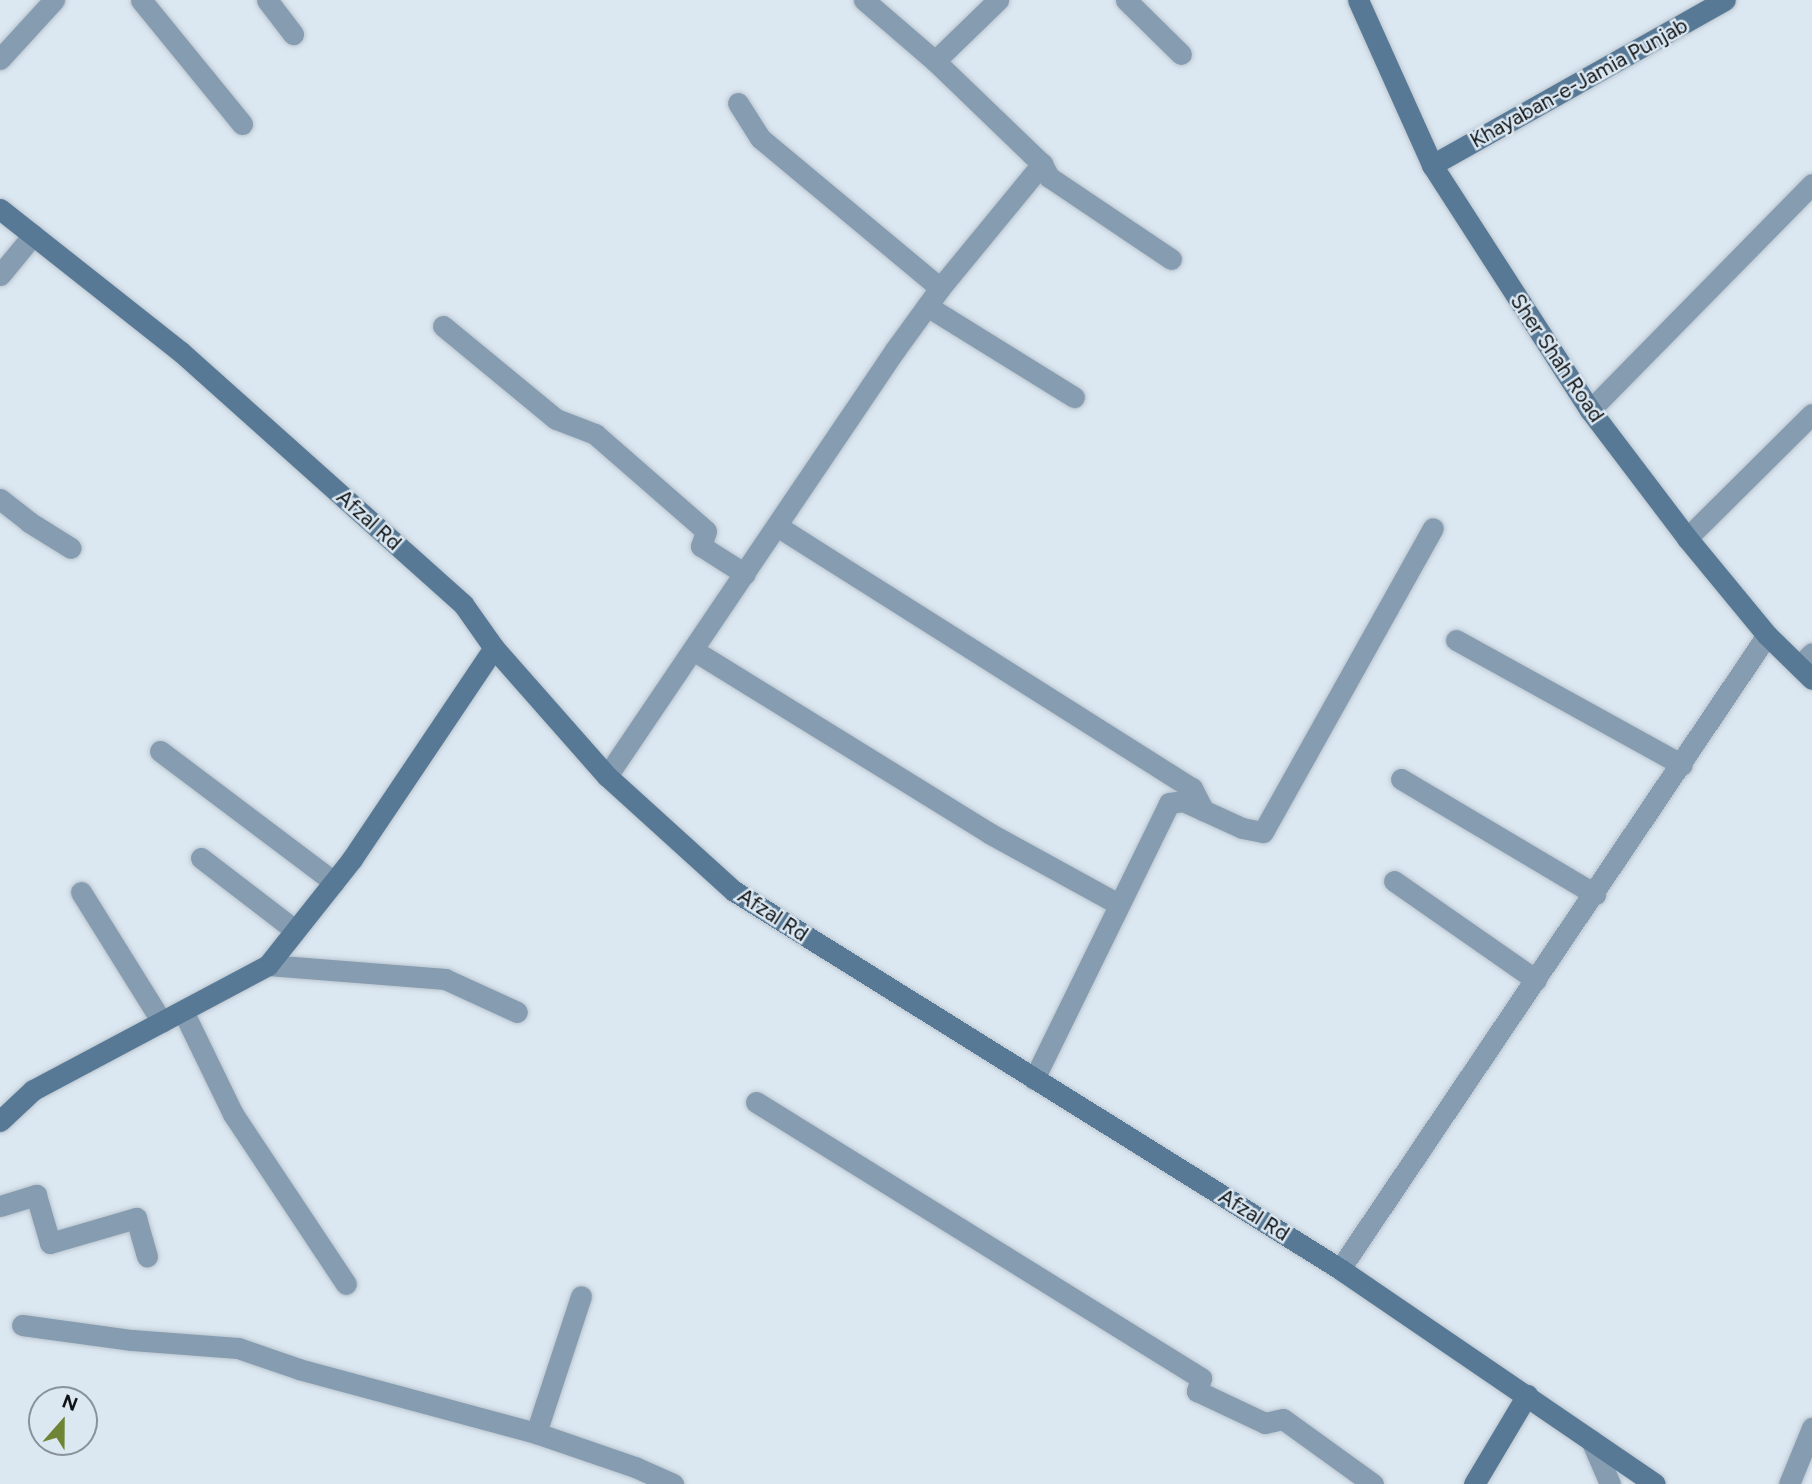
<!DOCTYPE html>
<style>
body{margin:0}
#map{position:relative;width:1812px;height:1484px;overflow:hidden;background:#dbe7f1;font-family:Figtree,sans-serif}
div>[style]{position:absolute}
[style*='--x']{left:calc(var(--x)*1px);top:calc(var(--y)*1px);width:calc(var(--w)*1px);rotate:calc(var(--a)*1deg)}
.roads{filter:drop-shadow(0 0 2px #bac5ce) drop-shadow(0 0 2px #bac5ce)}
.street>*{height:21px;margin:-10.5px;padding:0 10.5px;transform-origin:10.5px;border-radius:10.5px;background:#869cb1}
.secondary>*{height:21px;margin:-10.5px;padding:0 10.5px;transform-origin:10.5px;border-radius:10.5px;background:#577996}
span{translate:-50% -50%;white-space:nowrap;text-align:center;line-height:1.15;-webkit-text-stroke:5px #dbe7f1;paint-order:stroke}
.street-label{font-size:21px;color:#0f1316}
.north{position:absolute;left:28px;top:1386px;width:70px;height:70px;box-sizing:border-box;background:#dbe7f1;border:2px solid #899299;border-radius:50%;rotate:21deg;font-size:19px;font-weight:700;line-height:28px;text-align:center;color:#0f1316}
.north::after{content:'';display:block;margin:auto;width:24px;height:32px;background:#708435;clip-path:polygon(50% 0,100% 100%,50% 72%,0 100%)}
</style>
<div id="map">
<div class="roads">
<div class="street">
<i style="--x:141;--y:0;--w:160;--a:50.8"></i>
<i style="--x:267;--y:0;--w:43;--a:52.6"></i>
<i style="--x:864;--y:0;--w:94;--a:40.7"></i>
<i style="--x:935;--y:61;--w:149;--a:43.9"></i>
<i style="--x:1042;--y:164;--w:15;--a:62"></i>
<i style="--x:1049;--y:177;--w:147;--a:33.9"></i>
<i style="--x:1126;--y:0;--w:77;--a:44.5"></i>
<i style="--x:0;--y:59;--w:80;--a:-47.5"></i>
<i style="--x:935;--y:61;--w:88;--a:-44.1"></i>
<i style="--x:738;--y:103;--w:41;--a:57.8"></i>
<i style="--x:760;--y:138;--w:234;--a:39.8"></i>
<i style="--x:0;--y:275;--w:52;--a:-50.5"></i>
<i style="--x:927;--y:306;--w:173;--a:31.8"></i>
<i style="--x:443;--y:326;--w:146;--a:39.5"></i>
<i style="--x:556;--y:419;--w:42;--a:21"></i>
<i style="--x:595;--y:434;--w:147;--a:41.1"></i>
<i style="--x:706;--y:531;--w:16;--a:108"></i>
<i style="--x:701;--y:546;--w:52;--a:32.5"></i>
<i style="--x:1590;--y:410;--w:317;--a:-45.5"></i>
<i style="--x:0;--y:499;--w:37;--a:38"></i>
<i style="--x:29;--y:522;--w:49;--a:31.8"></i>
<i style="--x:777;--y:526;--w:491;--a:32.3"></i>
<i style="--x:1192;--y:788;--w:25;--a:63"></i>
<i style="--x:1687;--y:538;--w:176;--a:-44.8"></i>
<i style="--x:1456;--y:640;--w:258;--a:28.9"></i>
<i style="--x:693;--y:650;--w:348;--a:31.7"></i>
<i style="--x:989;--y:833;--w:147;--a:28.8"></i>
<i style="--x:1799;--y:666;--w:18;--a:-45"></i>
<i style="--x:160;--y:751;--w:218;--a:37"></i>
<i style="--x:607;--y:776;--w:514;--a:-55.94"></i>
<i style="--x:895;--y:350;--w:77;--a:-54"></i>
<i style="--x:940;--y:288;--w:161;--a:-50.6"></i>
<i style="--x:1401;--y:779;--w:226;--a:30.7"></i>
<i style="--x:201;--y:858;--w:118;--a:37.5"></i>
<i style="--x:1394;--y:881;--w:173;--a:34.9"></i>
<i style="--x:81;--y:892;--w:153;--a:58.1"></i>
<i style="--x:268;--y:965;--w:178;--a:4.5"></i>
<i style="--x:445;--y:979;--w:79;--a:24.6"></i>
<i style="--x:183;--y:1011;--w:114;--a:64.1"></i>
<i style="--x:233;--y:1114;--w:204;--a:56.4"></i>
<i style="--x:1034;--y:1079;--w:307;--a:-63.9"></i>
<i style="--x:1169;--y:803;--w:14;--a:-8"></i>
<i style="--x:1183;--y:801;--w:65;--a:24.6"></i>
<i style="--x:1242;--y:828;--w:21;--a:11"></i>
<i style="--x:1263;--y:832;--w:348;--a:-60.8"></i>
<i style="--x:756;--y:1102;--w:524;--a:31.81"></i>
<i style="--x:1201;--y:1378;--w:14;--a:107"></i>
<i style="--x:1197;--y:1391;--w:75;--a:25.2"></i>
<i style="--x:1265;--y:1423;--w:18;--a:-13"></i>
<i style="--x:1283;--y:1419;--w:111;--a:35.8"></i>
<i style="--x:0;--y:1206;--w:38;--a:-17"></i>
<i style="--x:36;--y:1195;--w:50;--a:73.7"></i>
<i style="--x:50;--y:1243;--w:90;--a:-16.2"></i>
<i style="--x:136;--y:1218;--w:40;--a:74"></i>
<i style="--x:1340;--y:1269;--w:764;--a:-56.04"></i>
<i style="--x:22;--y:1325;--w:111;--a:7.8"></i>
<i style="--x:132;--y:1340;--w:106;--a:4.3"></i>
<i style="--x:238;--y:1348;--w:65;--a:19"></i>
<i style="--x:299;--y:1369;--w:245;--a:15.1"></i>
<i style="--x:536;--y:1433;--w:105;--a:19"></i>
<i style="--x:635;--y:1467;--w:42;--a:24.1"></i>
<i style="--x:536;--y:1433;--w:144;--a:-71.8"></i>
<i style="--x:1591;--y:1440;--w:48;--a:66.6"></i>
<i style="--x:1789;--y:1484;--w:61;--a:-67.7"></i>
</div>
<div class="secondary">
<i style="--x:1358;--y:0;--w:181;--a:65.8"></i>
<i style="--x:1432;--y:165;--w:292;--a:57.2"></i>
<i style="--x:1590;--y:410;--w:161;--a:52.8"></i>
<i style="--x:1687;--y:538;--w:126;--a:50.5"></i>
<i style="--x:1767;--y:635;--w:63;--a:44.4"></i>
<i style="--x:1432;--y:165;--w:336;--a:-29.4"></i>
<i style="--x:0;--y:209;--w:231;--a:38.3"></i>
<i style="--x:181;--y:352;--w:378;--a:41.8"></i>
<i style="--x:463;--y:604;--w:54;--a:54.8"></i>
<i style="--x:494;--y:648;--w:171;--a:48.6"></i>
<i style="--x:607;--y:776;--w:171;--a:42.2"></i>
<i style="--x:734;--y:891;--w:714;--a:31.95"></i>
<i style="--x:1340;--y:1269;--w:381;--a:34.3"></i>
<i style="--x:0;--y:1121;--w:45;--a:-43.2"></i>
<i style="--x:33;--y:1090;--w:266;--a:-28"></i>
<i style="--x:268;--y:965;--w:135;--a:-51.6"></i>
<i style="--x:352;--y:859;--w:254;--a:-56.1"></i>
<i style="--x:1474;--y:1484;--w:104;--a:-59.2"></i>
</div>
</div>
<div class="street-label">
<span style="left:1579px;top:83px;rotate:-29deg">Khayaban-e-Jamia Punjab</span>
<span style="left:1557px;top:358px;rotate:56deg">Sher Shah Road</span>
<span style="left:369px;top:520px;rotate:42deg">Afzal Rd</span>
<span style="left:773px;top:915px;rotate:33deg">Afzal Rd</span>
<span style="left:1254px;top:1215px;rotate:32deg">Afzal Rd</span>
</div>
<div class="north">N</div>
</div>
